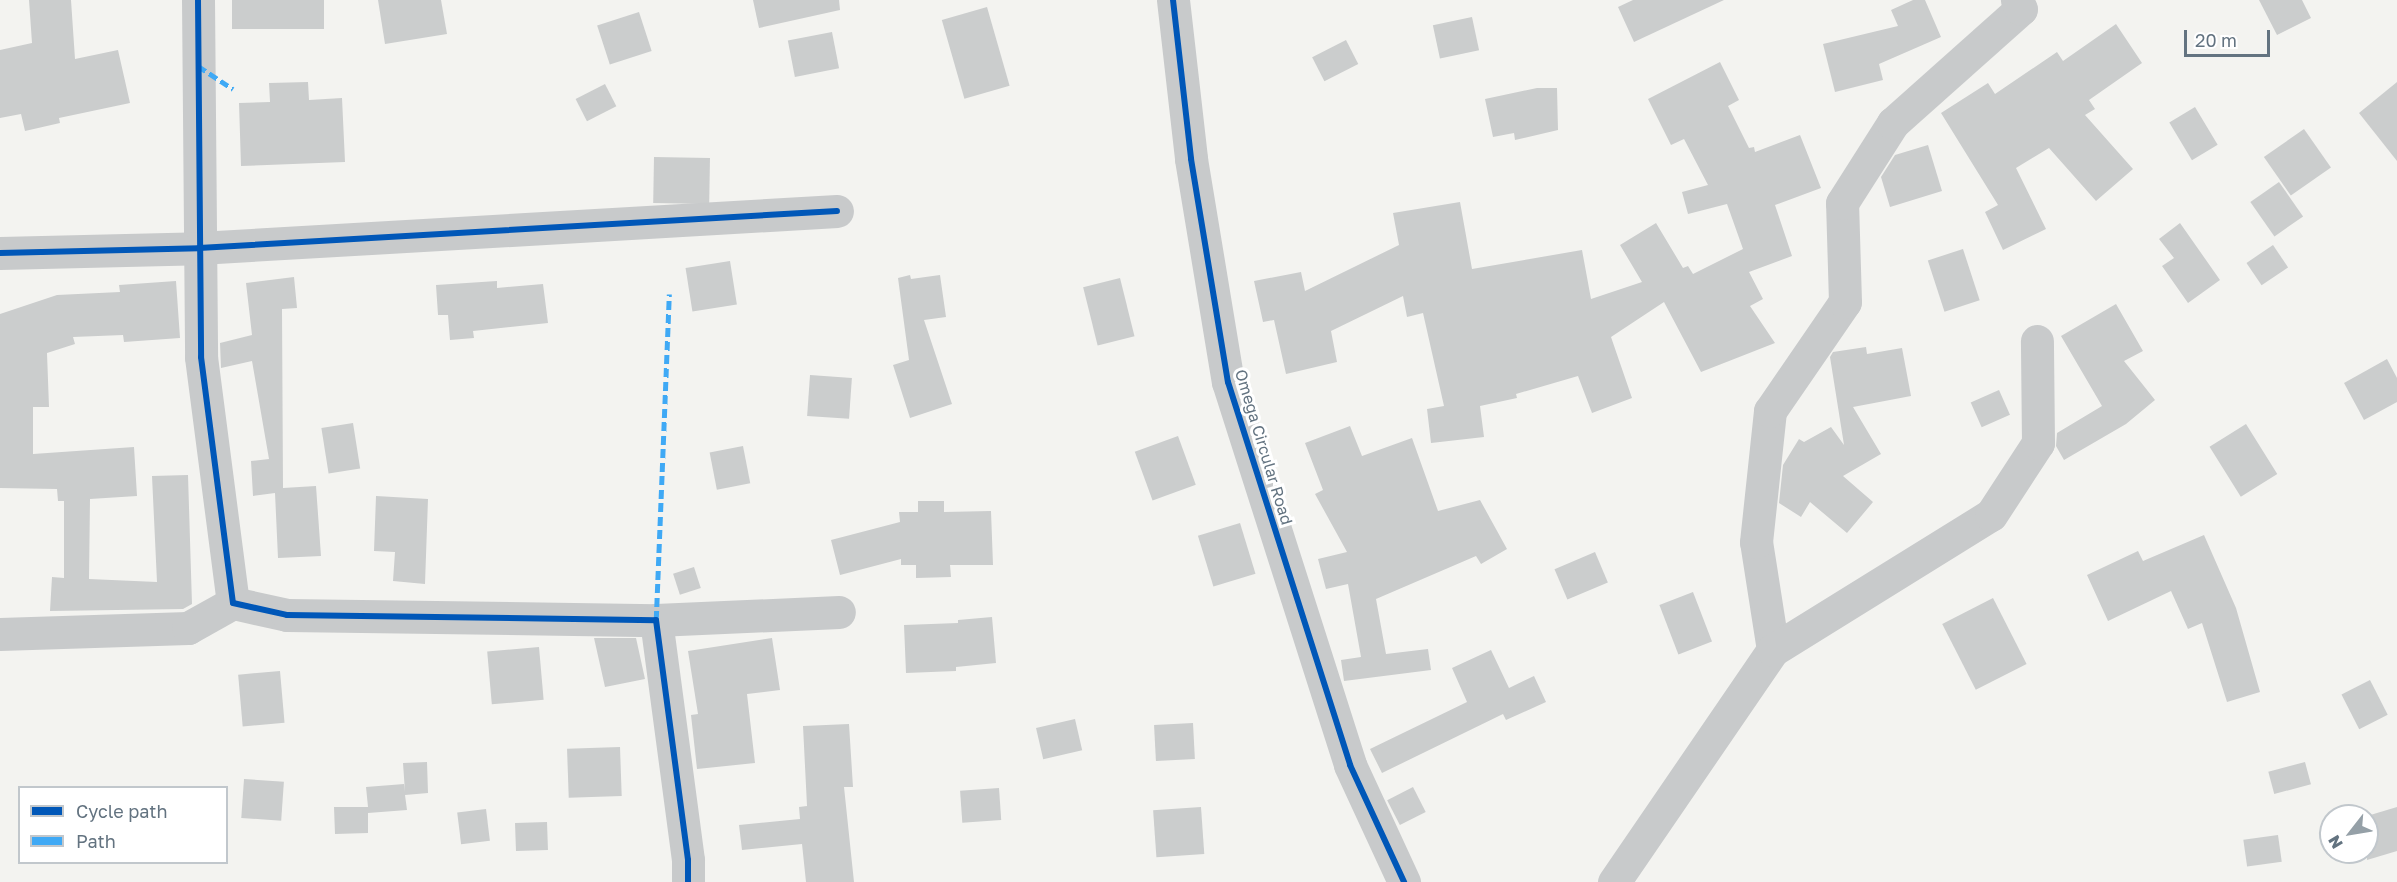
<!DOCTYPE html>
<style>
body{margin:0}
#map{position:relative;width:2397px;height:882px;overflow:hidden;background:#f3f3f0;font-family:"Golos Text",sans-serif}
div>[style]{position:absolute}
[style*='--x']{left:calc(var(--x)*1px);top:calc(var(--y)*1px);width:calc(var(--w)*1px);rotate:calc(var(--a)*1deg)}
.building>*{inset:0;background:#cbcdcd;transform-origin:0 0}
.minor>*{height:33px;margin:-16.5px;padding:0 16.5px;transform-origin:16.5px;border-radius:16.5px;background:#c8cacb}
.quiet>*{height:4.5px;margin-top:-2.25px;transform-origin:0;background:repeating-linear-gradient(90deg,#3fa9f5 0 9px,transparent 0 13.5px)}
.cycleway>*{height:6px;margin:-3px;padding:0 3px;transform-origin:3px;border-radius:3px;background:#0057b8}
span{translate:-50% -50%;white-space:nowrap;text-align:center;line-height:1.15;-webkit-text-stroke:6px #fff;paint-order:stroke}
.street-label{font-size:16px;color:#637380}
.legend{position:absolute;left:18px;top:786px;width:210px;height:78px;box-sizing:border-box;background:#fff;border:2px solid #c1c7cc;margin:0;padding:8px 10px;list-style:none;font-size:18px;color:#637380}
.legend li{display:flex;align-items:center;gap:12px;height:30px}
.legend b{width:30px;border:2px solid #c1c7cc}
.north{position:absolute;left:2319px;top:804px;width:60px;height:60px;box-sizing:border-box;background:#fff;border:2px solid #c1c7cc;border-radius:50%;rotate:239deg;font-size:16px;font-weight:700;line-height:24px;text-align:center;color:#637380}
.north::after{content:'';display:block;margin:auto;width:21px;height:27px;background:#95a0a7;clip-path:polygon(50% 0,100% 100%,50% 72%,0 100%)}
.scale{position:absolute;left:2184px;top:30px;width:86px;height:27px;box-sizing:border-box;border:3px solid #637380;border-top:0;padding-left:8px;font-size:18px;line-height:21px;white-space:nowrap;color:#637380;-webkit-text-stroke:4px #fff;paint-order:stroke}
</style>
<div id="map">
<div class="building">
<i style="clip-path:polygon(29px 0,71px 0,75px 59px,118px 50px,130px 103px,59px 118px,60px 123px,25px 131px,21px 114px,0 118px,0 50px,32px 43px)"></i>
<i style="left:232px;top:0;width:92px;height:29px"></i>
<i style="clip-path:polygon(378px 0,441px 0,447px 34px,385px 44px)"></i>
<i style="clip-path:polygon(753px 0,839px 0,840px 10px,759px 28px)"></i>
<i style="clip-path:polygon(1633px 0,1724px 0,1634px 42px,1618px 7px)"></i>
<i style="clip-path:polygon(1913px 0,1925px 0,1941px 37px,1879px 64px,1883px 80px,1835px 92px,1823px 44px,1898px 26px,1891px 10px)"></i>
<i style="clip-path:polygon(2259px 0,2302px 0,2311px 18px,2277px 35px)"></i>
<i style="left:987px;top:7px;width:82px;height:47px;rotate:74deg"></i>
<i style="left:639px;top:12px;width:41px;height:44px;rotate:72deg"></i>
<i style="left:1472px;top:17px;width:34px;height:40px;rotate:78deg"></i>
<i style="clip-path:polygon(2116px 24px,2142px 63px,2089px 100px,2095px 109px,2085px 115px,2133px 169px,2096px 201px,2049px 148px,2016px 168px,2046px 229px,2003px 250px,1985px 212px,1998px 205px,1941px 113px,1988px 83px,1995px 94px,2057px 52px,2063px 61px)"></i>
<i style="left:832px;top:32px;width:37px;height:45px;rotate:79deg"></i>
<i style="left:1346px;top:40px;width:27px;height:38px;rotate:63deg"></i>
<i style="clip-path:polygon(1720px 62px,1739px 100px,1728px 106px,1749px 148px,1754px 147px,1755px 152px,1800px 135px,1821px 188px,1775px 205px,1792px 256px,1749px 272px,1763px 299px,1750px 306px,1775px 343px,1701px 372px,1664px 302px,1611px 337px,1632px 398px,1592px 413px,1578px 376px,1516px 394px,1517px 398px,1480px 406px,1484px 437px,1431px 443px,1427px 409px,1444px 406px,1423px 313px,1407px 317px,1403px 296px,1331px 331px,1337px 362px,1286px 374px,1274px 320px,1263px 322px,1254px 281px,1301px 272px,1305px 291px,1399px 245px,1393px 213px,1460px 202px,1472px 269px,1582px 250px,1591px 299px,1642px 282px,1620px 245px,1656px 223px,1683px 268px,1688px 266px,1693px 274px,1743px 249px,1727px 204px,1688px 214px,1682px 192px,1708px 185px,1684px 139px,1671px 145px,1648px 99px)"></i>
<i style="clip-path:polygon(308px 82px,309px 100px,342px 98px,345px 162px,241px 166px,239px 103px,270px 102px,269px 83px)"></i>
<i style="clip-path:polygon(2397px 82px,2397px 161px,2359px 113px)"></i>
<i style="left:605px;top:84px;width:25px;height:33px;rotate:63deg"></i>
<i style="clip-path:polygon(1537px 88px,1557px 88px,1558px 130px,1515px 140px,1514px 133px,1493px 137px,1485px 99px)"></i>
<i style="left:2195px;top:107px;width:44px;height:30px;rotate:59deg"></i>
<i style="left:2304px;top:129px;width:47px;height:49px;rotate:55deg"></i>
<i style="clip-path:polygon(1928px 145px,1942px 191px,1890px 207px,1881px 177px,1895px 155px)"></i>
<i style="left:654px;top:157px;width:56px;height:46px;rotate:1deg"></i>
<i style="left:2279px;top:182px;width:42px;height:35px;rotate:55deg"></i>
<i style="clip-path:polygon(2180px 223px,2220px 280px,2188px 303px,2162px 266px,2174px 258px,2159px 239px)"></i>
<i style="left:2273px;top:245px;width:27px;height:32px;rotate:56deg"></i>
<i style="left:1963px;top:249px;width:54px;height:37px;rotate:72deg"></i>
<i style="left:730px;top:261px;width:44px;height:45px;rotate:81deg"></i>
<i style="clip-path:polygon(910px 275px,911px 279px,940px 275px,946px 317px,924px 320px,952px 404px,910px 418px,893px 365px,909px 360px,898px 278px)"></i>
<i style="clip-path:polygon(294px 277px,297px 308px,282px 309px,283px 488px,316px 486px,321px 556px,278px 558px,275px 493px,253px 496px,251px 461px,269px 459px,252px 361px,221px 368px,220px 343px,252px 335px,246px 283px)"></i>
<i style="left:1120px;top:278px;width:60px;height:38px;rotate:76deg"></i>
<i style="clip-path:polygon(176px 281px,180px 338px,124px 342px,123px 335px,73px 337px,75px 344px,47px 353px,49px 407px,33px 407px,33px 454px,134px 447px,137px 496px,90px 499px,89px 579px,157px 582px,152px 476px,188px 475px,192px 604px,183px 609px,50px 611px,52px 577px,64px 578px,64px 501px,58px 501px,57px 489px,0 488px,0 314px,57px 295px,120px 292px,119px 285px)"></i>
<i style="clip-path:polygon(497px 281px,497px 288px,543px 284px,548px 323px,473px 331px,474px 338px,450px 340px,448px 315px,438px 315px,436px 285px)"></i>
<i style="clip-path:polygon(2116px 304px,2143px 351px,2124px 361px,2155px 400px,2126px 424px,2064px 460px,2056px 446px,2057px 433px,2102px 406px,2061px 336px)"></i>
<i style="clip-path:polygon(1866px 347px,1867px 354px,1902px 348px,1911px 396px,1853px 407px,1881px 454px,1843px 476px,1873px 502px,1847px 533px,1810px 502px,1801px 517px,1779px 503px,1783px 465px,1799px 439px,1804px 442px,1831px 427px,1844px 445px,1830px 357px,1833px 352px)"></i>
<i style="clip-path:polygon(2387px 359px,2397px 378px,2397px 402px,2364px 420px,2344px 383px)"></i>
<i style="left:810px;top:375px;width:42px;height:41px;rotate:4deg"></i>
<i style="left:1999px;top:390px;width:27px;height:31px;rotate:66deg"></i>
<i style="left:353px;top:423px;width:46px;height:32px;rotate:81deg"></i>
<i style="left:2246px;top:424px;width:59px;height:43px;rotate:58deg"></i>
<i style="clip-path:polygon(1350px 426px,1362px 456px,1412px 438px,1438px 511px,1480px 500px,1507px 549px,1481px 564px,1476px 556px,1376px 599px,1386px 654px,1428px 649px,1431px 670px,1344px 681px,1341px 660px,1361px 657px,1348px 584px,1326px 589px,1318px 559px,1347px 552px,1315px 494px,1323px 490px,1305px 443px)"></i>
<i style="left:1178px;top:436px;width:52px;height:46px;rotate:70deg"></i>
<i style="left:743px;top:446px;width:38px;height:34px;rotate:79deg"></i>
<i style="clip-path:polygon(376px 496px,428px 499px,425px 584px,393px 581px,395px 552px,374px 551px)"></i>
<i style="clip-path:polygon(918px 501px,944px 501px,944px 512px,991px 511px,993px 565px,950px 565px,951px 577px,916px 578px,916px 565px,901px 565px,901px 559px,840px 575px,831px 540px,900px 522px,899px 512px,918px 512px)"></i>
<i style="left:1240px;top:523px;width:53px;height:44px;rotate:73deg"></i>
<i style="clip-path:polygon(2204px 535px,2236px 608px,2260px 692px,2227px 702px,2202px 623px,2188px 629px,2171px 591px,2108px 621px,2087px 575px,2138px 551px,2143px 561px)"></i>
<i style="left:1595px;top:552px;width:33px;height:44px;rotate:67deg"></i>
<i style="left:694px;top:567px;width:22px;height:22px;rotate:72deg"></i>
<i style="left:1693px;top:592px;width:53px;height:36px;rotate:69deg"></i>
<i style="left:1993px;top:598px;width:74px;height:57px;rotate:63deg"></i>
<i style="clip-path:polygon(992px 617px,996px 663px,956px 667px,956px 671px,906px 673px,904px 625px,958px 623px,958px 620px)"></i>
<i style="clip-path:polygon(594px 638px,636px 638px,645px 679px,605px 687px)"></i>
<i style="clip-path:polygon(772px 638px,780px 690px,747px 694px,755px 763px,697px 769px,691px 715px,698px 714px,688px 651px)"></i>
<i style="left:539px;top:647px;width:53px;height:52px;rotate:85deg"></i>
<i style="clip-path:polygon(1491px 650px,1509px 688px,1534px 676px,1546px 702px,1506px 720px,1503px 714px,1382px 773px,1370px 749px,1467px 702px,1452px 668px)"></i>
<i style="left:280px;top:671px;width:52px;height:42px;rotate:85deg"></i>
<i style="left:2370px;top:680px;width:39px;height:32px;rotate:63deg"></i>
<i style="left:1075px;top:719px;width:32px;height:40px;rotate:77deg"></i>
<i style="left:1193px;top:723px;width:36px;height:39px;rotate:87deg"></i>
<i style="clip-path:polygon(849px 724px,853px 787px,844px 787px,854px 882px,806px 882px,802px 844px,742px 850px,739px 825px,800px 819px,799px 807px,807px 806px,803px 726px)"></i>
<i style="left:620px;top:747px;width:49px;height:53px;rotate:88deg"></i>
<i style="clip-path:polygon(427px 762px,428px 793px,405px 795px,407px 810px,368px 813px,368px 807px,368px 833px,335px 834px,334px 807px,368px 807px,366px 787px,404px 784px,405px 792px,403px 763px)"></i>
<i style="left:2305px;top:762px;width:23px;height:38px;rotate:75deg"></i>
<i style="left:244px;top:779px;width:40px;height:39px;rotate:4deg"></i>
<i style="left:1413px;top:787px;width:28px;height:29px;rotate:63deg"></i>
<i style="left:999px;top:788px;width:32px;height:39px;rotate:86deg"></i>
<i style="left:1201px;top:807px;width:47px;height:48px;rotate:86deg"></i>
<i style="clip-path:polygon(2397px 807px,2397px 851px,2367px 860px,2367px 816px)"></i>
<i style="left:486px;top:809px;width:32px;height:29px;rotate:83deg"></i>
<i style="left:547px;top:822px;width:28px;height:32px;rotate:88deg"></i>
<i style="left:2278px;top:835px;width:27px;height:35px;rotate:82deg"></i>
</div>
<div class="minor">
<i style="--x:198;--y:0;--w:357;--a:89.5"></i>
<i style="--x:201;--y:357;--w:248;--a:82.6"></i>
<i style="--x:233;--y:603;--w:55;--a:12.5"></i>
<i style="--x:287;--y:615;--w:369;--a:0.8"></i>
<i style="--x:656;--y:620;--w:242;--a:82.4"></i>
<i style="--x:688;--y:860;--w:22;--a:90"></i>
<i style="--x:1173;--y:0;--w:160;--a:83.5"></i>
<i style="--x:1191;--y:159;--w:226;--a:80.6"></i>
<i style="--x:1228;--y:382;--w:402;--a:72.3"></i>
<i style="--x:1350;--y:765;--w:129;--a:65.2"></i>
<i style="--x:0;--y:253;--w:199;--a:-1.4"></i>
<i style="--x:199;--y:248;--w:639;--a:-3.32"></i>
<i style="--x:656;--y:620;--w:183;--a:-2.5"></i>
<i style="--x:0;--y:634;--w:188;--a:-1.8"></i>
<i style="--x:188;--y:628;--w:51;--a:-29.1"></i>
<i style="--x:1773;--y:650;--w:109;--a:-98.9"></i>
<i style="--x:1756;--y:542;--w:132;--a:-83.9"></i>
<i style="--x:1770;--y:411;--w:132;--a:-55.5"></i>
<i style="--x:1845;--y:302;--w:99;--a:-91.7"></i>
<i style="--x:1842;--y:203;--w:95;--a:-57.5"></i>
<i style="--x:1893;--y:123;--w:171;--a:-41.7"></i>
<i style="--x:2021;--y:9;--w:10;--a:-114"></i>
<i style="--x:1614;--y:882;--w:281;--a:-55.6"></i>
<i style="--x:1773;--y:650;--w:256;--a:-31.8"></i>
<i style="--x:1991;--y:515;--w:86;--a:-56.9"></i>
<i style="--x:2038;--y:443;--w:102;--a:-90.6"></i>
</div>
<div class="quiet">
<i style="--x:198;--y:66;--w:42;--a:33.3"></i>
<i style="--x:656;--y:620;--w:326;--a:-87.7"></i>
</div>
<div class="cycleway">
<i style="--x:198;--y:0;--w:357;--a:89.5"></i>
<i style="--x:201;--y:357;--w:248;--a:82.6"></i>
<i style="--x:233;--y:603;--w:55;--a:12.5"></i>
<i style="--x:287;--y:615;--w:369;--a:0.8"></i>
<i style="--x:656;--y:620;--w:242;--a:82.4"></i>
<i style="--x:688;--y:860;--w:22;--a:90"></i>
<i style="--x:1173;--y:0;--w:160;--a:83.5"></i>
<i style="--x:1191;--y:159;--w:226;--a:80.6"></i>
<i style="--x:1228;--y:382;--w:402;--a:72.3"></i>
<i style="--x:1350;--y:765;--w:129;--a:65.2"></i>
<i style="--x:0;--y:253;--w:199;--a:-1.4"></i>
<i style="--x:199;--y:248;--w:639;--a:-3.32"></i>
</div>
<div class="street-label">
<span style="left:1264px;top:447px;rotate:73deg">Omega Circular Road</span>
</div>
<ul class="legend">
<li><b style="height:8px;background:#0057b8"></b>Cycle path</li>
<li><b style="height:8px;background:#3fa9f5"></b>Path</li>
</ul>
<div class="north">N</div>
<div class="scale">20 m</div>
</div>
